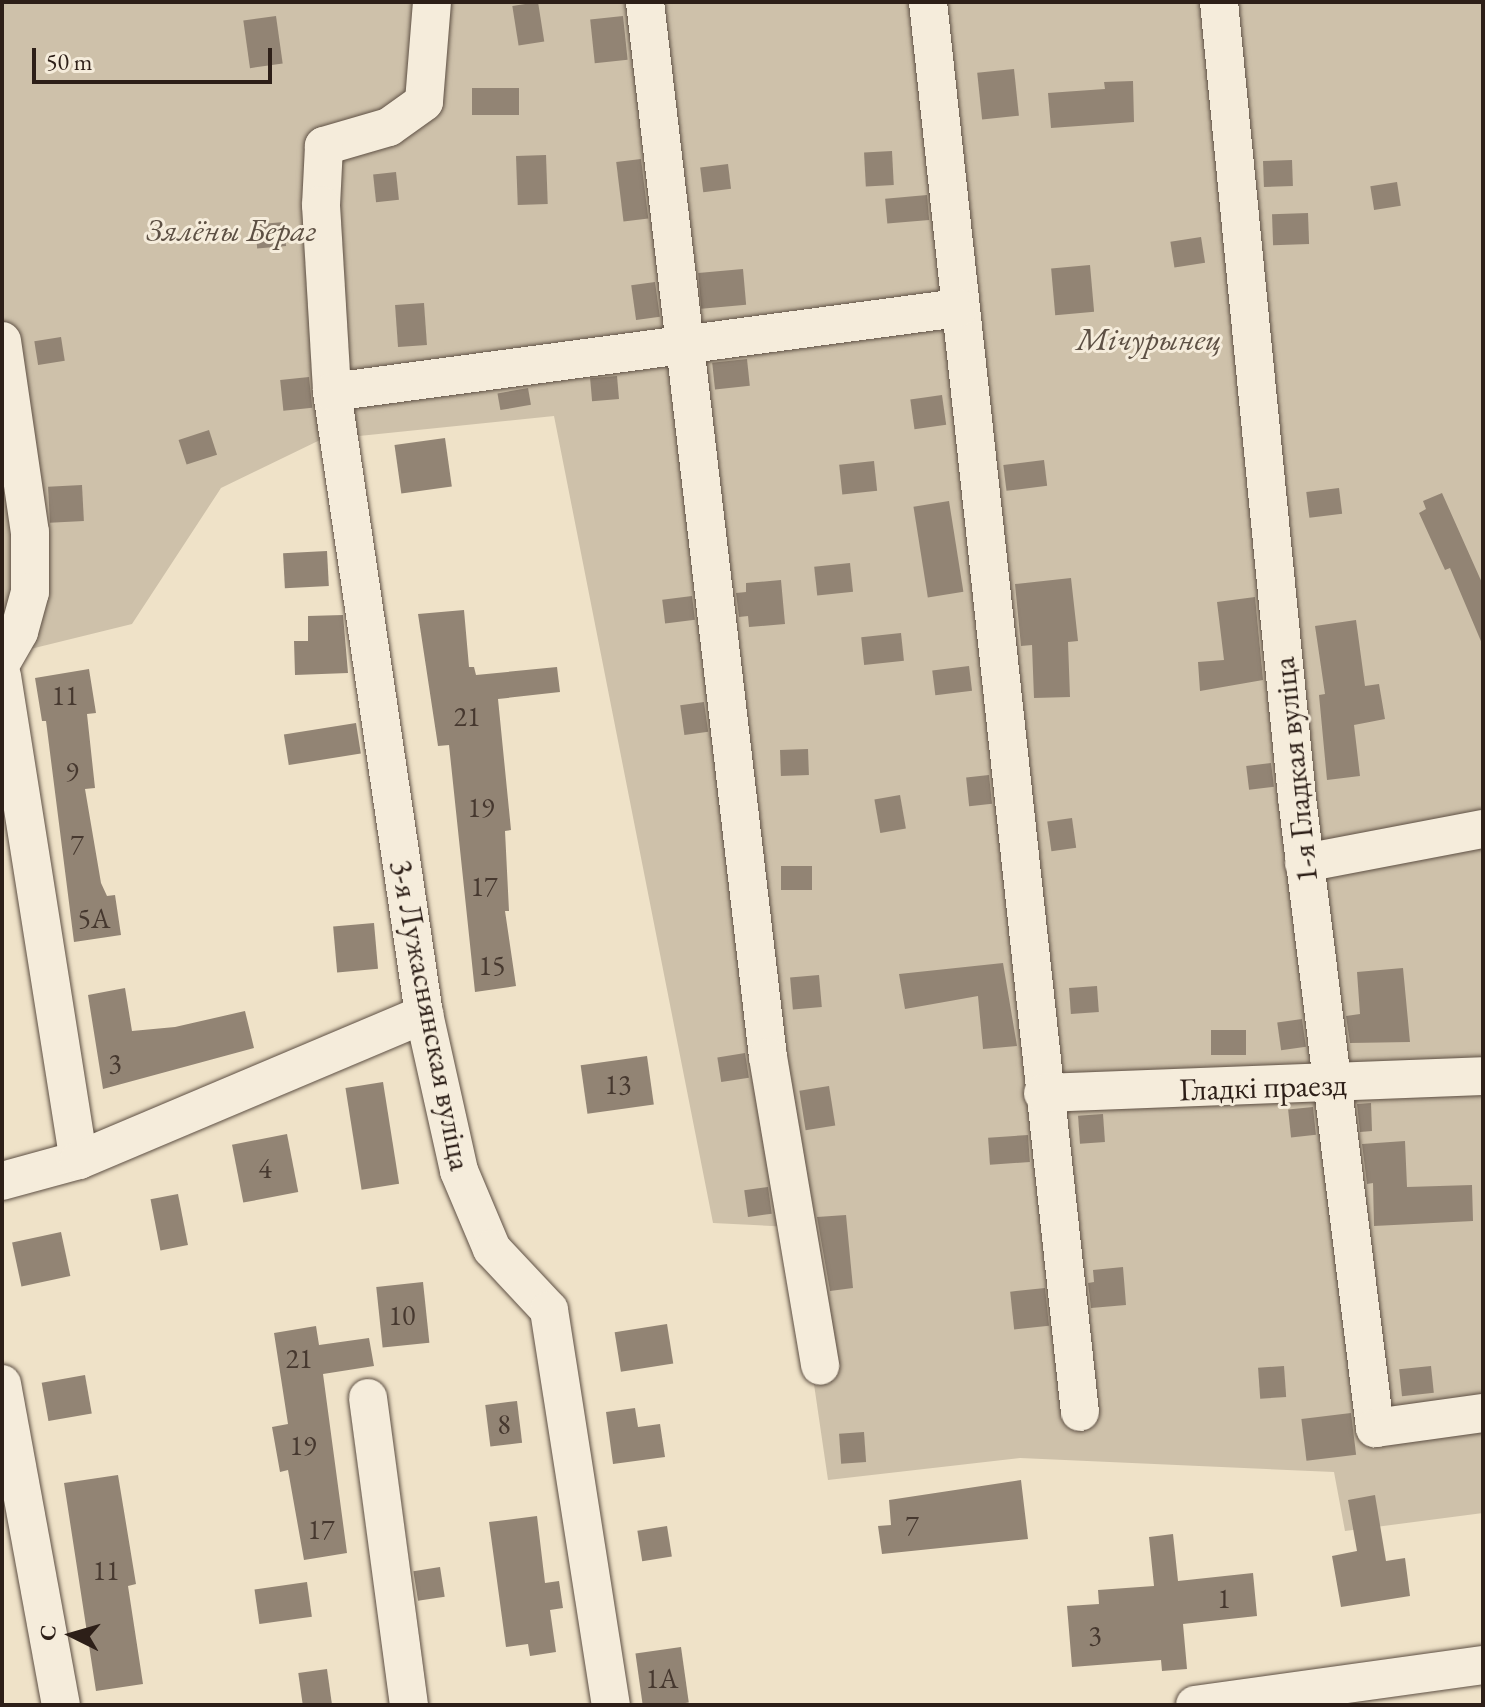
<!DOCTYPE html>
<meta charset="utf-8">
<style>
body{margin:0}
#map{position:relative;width:1485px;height:1707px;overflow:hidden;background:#efe2c8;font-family:"EB Garamond",serif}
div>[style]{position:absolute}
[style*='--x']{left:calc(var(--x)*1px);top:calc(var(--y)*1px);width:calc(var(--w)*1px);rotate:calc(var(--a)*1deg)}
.green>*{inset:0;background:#cec1aa}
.building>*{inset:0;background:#928474;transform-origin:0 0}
.roads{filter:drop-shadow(0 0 2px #5e5044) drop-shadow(0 0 2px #5e5044)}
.minor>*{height:38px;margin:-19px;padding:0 19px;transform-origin:19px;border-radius:19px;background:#f5ecdb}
span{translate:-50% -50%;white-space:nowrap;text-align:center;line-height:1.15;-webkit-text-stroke:6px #f5ecdb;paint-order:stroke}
.number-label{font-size:28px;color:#46382f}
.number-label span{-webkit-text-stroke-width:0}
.park-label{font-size:32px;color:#5d5044;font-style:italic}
.street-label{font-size:32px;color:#2d1f18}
.frame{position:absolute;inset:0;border:4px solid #2d1f18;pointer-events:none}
.north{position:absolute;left:32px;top:1595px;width:80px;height:80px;-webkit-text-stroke:6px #f5ecdb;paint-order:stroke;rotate:275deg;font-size:22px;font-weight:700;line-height:32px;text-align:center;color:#2d1f18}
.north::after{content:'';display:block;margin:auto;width:28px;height:36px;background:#2d1f18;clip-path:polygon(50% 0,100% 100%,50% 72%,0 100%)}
.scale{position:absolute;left:32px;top:48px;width:240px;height:36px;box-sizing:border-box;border:4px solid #2d1f18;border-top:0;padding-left:10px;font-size:24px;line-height:28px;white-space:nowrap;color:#2d1f18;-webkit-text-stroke:6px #f5ecdb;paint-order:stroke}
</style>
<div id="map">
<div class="green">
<i style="clip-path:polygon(2px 2px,1483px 2px,1483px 1513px,1345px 1531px,1334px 1472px,1020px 1458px,828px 1480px,791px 1227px,713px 1223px,554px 416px,320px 440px,221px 488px,132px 624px,2px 656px)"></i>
</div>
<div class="building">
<i style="left:538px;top:2px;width:40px;height:26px;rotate:81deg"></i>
<i style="left:276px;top:16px;width:48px;height:33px;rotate:82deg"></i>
<i style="left:623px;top:16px;width:44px;height:33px;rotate:84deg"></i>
<i style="left:1014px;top:69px;width:47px;height:37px;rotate:84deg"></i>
<i style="clip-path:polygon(1133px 81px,1134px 122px,1051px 128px,1048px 93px,1105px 89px,1104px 82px)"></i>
<i style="left:519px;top:88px;width:27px;height:47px;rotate:90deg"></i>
<i style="left:892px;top:151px;width:34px;height:28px;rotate:87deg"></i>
<i style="left:546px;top:155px;width:49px;height:30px;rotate:88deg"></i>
<i style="left:641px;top:159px;width:60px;height:25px;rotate:83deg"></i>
<i style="left:1292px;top:160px;width:26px;height:29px;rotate:88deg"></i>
<i style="left:728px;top:164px;width:25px;height:28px;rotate:83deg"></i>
<i style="left:396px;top:172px;width:28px;height:23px;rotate:84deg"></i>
<i style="left:1397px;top:182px;width:24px;height:27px;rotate:81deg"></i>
<i style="left:927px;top:195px;width:25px;height:42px;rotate:85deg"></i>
<i style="left:1308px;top:213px;width:31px;height:36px;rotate:88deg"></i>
<i style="left:284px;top:222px;width:24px;height:29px;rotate:85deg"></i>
<i style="left:1201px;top:237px;width:26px;height:31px;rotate:81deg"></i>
<i style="left:1090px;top:265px;width:47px;height:39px;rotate:85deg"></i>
<i style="left:743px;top:269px;width:36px;height:45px;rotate:85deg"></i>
<i style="left:655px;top:282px;width:35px;height:24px;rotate:82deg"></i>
<i style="left:424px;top:303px;width:42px;height:29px;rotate:86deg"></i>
<i style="left:61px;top:337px;width:24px;height:27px;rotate:81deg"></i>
<i style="left:747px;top:359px;width:27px;height:35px;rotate:84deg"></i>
<i style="left:617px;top:376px;width:23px;height:27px;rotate:85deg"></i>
<i style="left:309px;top:377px;width:31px;height:29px;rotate:84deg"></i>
<i style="left:528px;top:388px;width:17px;height:31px;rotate:80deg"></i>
<i style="left:942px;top:395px;width:30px;height:32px;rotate:82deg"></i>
<i style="left:209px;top:430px;width:26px;height:32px;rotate:72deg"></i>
<i style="left:445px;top:438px;width:49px;height:51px;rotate:82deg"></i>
<i style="left:1044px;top:460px;width:26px;height:41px;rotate:83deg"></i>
<i style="left:874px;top:461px;width:30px;height:35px;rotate:84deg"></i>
<i style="left:82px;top:485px;width:36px;height:34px;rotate:87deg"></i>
<i style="left:1339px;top:488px;width:26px;height:33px;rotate:83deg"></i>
<i style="clip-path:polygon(1442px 493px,1483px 585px,1483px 646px,1450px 568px,1445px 570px,1419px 513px,1426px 509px,1423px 501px)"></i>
<i style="left:949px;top:501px;width:92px;height:36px;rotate:81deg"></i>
<i style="left:327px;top:551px;width:35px;height:44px;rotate:87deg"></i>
<i style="left:850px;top:563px;width:29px;height:36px;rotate:84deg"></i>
<i style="clip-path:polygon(1071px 578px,1078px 641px,1068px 642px,1070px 697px,1034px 698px,1032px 645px,1021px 646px,1015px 584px)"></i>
<i style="clip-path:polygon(781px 580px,785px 624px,749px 627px,748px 616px,739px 617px,736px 593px,746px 592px,746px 583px)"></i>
<i style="left:692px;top:596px;width:24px;height:30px;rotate:83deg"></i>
<i style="clip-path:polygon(1255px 597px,1263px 680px,1200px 691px,1198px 662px,1224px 660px,1217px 602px)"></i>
<i style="clip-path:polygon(464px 610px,469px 667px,474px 667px,476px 675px,557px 667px,560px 692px,498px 699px,511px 830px,505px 831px,509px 911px,505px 911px,516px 986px,475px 992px,449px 745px,438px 746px,418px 614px)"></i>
<i style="clip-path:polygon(343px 615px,348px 673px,295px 675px,294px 641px,308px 641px,308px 616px)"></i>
<i style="clip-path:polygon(1356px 620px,1365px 686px,1379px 684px,1385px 719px,1354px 725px,1360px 776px,1327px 780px,1319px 695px,1325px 694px,1315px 626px)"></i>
<i style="left:901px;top:633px;width:28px;height:40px;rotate:84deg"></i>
<i style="left:969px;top:666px;width:25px;height:37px;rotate:83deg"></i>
<i style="clip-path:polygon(89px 669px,96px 713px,87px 714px,95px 788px,85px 789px,101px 883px,107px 896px,115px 895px,121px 935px,74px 942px,46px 721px,42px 721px,35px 678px)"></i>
<i style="left:704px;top:702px;width:30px;height:24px;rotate:82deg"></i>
<i style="left:356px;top:723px;width:31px;height:73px;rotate:81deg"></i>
<i style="left:808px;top:749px;width:26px;height:28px;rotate:88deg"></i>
<i style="left:1271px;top:763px;width:24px;height:25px;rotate:83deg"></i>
<i style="left:989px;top:775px;width:29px;height:23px;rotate:84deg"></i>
<i style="left:900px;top:795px;width:34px;height:26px;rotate:80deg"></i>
<i style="left:1072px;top:818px;width:30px;height:25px;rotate:82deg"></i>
<i style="left:781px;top:866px;width:31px;height:24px"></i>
<i style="left:374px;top:923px;width:46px;height:41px;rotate:85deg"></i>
<i style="clip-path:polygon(1003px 963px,1017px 1046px,983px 1049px,978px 996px,905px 1009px,899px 974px)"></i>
<i style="clip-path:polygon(1403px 968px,1410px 1042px,1350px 1043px,1346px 1016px,1360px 1014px,1357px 972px)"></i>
<i style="left:819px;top:975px;width:32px;height:29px;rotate:85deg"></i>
<i style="left:1097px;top:986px;width:26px;height:28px;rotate:86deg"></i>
<i style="clip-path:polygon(125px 988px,132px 1031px,175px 1027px,245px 1011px,254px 1048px,103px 1089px,88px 995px)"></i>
<i style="left:1302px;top:1019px;width:28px;height:25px;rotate:82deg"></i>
<i style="left:1211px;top:1030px;width:35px;height:25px"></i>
<i style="left:745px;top:1053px;width:25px;height:28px;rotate:81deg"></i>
<i style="left:647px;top:1056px;width:49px;height:67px;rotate:82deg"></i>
<i style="left:383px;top:1082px;width:103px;height:38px;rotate:81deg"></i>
<i style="left:829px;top:1086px;width:40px;height:30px;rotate:81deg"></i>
<i style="clip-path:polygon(1371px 1103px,1372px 1131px,1360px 1132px,1357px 1104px)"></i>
<i style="left:1313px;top:1107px;width:28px;height:25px;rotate:84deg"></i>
<i style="left:1103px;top:1114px;width:28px;height:25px;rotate:86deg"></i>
<i style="left:287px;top:1134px;width:59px;height:56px;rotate:79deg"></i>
<i style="left:1028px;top:1135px;width:27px;height:40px;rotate:86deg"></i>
<i style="clip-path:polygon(1405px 1141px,1407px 1187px,1472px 1185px,1473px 1221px,1374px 1226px,1373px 1183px,1367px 1184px,1362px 1144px)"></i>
<i style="left:768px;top:1187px;width:27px;height:24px;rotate:82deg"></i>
<i style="left:178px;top:1194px;width:52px;height:28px;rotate:79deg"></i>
<i style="clip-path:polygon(846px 1215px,853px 1288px,830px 1291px,817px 1217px)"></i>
<i style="left:61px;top:1232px;width:45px;height:50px;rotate:78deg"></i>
<i style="clip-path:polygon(1123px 1267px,1126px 1305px,1091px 1308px,1088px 1283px,1094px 1282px,1093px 1270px)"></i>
<i style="left:423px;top:1282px;width:61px;height:47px;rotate:84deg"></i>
<i style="left:1045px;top:1288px;width:38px;height:35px;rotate:84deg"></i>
<i style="left:667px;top:1324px;width:40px;height:53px;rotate:81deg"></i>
<i style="clip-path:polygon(316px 1326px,319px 1345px,369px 1338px,374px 1366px,323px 1374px,347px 1553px,304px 1560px,288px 1470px,280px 1472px,272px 1427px,288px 1424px,274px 1333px)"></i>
<i style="left:1284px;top:1366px;width:31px;height:26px;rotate:86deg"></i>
<i style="left:1431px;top:1366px;width:27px;height:32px;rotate:84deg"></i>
<i style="left:85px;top:1375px;width:39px;height:44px;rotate:80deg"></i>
<i style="left:517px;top:1401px;width:42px;height:32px;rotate:83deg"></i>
<i style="clip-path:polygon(635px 1408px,638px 1427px,660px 1424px,665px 1457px,613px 1464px,606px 1412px)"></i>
<i style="left:1351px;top:1413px;width:42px;height:50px;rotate:83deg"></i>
<i style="left:864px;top:1432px;width:30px;height:25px;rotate:86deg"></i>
<i style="clip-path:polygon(118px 1475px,136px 1584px,128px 1586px,143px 1684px,96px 1691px,64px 1483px)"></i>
<i style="clip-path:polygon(1021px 1480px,1028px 1539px,882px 1554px,878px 1526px,891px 1525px,889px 1500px)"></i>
<i style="clip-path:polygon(1375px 1495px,1386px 1561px,1405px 1558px,1410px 1596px,1341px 1607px,1332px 1556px,1357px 1551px,1348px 1500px)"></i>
<i style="clip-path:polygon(537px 1516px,545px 1583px,559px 1581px,563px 1608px,550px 1610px,556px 1652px,530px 1656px,528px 1644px,506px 1647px,489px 1522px)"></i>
<i style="left:667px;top:1526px;width:31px;height:30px;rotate:81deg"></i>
<i style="clip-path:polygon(1173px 1534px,1178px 1581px,1253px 1573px,1257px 1616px,1183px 1624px,1187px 1669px,1162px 1671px,1161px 1660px,1072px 1667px,1067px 1606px,1099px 1604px,1098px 1590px,1154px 1586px,1149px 1537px)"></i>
<i style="left:440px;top:1567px;width:30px;height:27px;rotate:81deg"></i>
<i style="left:307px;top:1582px;width:35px;height:53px;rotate:82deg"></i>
<i style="left:681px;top:1647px;width:56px;height:46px;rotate:82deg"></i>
<i style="left:327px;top:1669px;width:36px;height:29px;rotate:82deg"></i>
</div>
<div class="roads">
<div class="minor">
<i style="--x:432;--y:2;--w:100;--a:94.6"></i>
<i style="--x:424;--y:102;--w:43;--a:144.5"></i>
<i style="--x:389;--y:127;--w:68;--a:163.7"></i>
<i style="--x:324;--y:146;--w:59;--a:92.9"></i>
<i style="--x:321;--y:205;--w:187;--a:86.6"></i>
<i style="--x:332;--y:392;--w:629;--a:81.59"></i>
<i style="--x:424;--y:1014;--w:161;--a:77.4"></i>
<i style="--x:459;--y:1171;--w:85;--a:67.1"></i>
<i style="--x:492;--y:1249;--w:83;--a:46.9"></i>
<i style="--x:549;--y:1310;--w:400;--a:81.1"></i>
<i style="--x:645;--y:2;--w:1062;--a:83.35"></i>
<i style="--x:768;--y:1057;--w:313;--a:80.4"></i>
<i style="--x:928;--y:2;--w:1418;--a:83.85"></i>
<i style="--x:1219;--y:2;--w:800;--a:84.4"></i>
<i style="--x:1297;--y:798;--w:635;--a:82.94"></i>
<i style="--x:1375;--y:1428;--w:109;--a:-7.9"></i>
<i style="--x:2;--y:341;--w:193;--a:81.7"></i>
<i style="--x:30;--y:532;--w:60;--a:90"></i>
<i style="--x:30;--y:592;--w:41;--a:105.4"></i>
<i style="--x:19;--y:632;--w:34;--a:120"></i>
<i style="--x:332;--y:392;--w:632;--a:-7.64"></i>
<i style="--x:2;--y:676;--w:490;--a:81"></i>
<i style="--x:1304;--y:863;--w:182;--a:-10.8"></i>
<i style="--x:1043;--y:1093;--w:440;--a:-2.2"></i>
<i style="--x:2;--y:1181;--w:80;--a:-15.3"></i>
<i style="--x:79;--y:1160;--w:375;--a:-22.9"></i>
<i style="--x:2;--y:1384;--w:326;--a:79.6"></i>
<i style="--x:368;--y:1398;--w:310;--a:82.4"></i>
<i style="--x:1195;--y:1705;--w:291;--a:-7.9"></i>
</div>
</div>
<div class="number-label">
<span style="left:65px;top:695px">11</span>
<span style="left:467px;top:716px">21</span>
<span style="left:72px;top:771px">9</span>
<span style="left:481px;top:807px">19</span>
<span style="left:77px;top:844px">7</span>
<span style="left:484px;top:886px">17</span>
<span style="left:94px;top:918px">5А</span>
<span style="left:492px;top:965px">15</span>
<span style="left:115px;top:1063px">3</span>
<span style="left:618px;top:1084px">13</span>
<span style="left:265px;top:1168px">4</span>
<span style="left:402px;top:1315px">10</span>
<span style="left:299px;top:1358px">21</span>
<span style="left:504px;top:1424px">8</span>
<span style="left:303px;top:1445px">19</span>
<span style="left:912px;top:1525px">7</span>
<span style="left:321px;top:1529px">17</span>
<span style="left:106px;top:1570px">11</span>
<span style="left:1224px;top:1598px">1</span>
<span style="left:1095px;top:1635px">3</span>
<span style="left:662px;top:1678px">1А</span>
</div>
<div class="park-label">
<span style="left:231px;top:230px">Зялёны Бераг</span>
<span style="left:1149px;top:339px">Мічурынец</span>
</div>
<div class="street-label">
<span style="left:1295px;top:770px;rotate:-96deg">1-я Гладкая вуліца</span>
<span style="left:431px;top:1015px;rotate:79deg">3-я Лужаснянская вуліца</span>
<span style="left:1263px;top:1087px;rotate:-2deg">Гладкі праезд</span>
</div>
<div class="frame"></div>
<div class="north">С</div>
<div class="scale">50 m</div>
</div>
